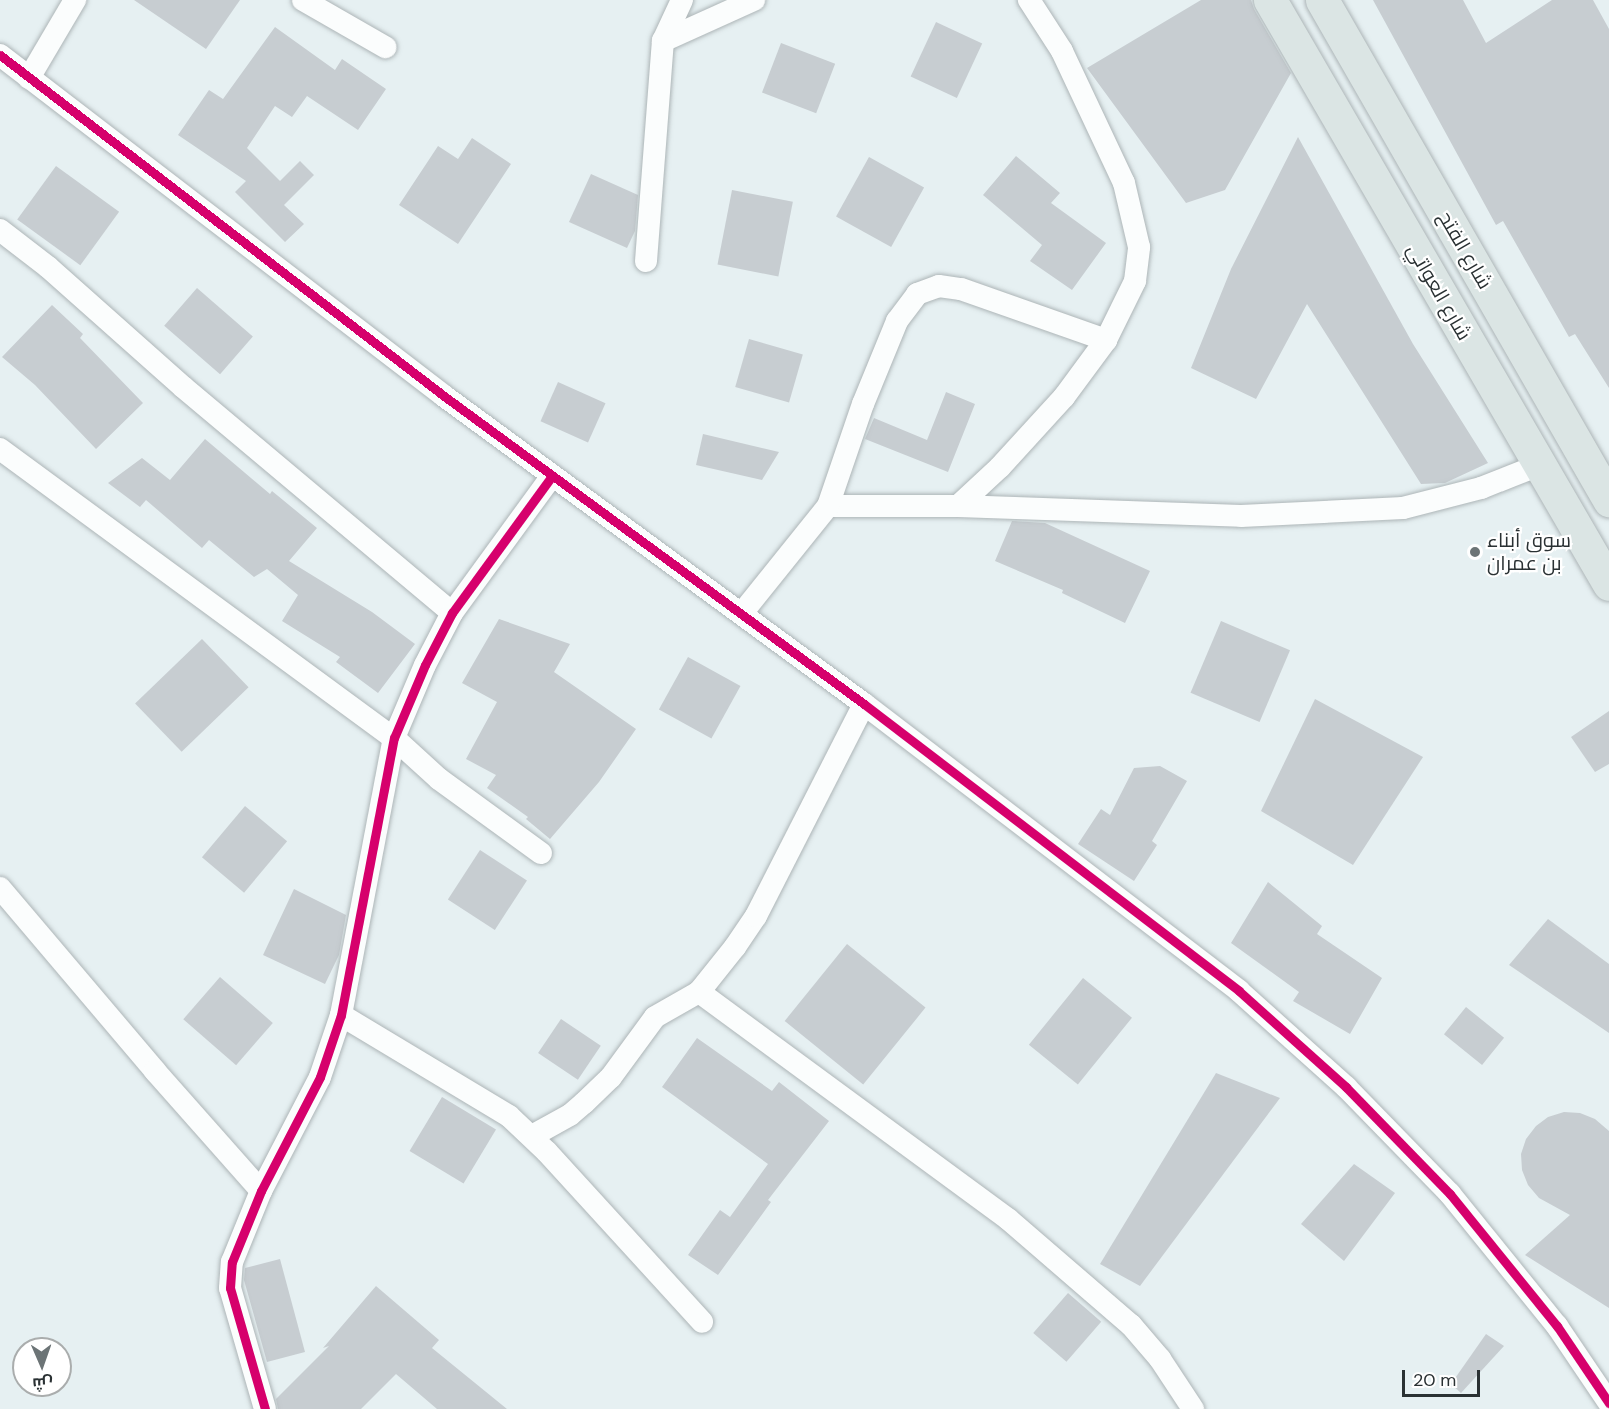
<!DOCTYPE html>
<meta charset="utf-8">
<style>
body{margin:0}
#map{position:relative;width:1609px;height:1409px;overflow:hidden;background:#e6f0f2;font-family:"DM Sans",Cairo,sans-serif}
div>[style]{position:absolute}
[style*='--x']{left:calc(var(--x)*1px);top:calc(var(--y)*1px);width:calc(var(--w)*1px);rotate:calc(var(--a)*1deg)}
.building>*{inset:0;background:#c7cdd1;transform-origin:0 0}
.roads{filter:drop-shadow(0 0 2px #adb5b7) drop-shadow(0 0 2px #adb5b7)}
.street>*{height:22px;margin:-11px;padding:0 11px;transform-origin:11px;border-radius:11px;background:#fbfdfd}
.primary>*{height:33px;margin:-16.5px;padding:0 16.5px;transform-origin:16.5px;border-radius:16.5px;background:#dbe5e4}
.cycleway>*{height:9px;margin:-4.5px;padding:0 4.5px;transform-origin:4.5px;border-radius:4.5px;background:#d6006c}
.dots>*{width:16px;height:16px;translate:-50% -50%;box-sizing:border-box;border:3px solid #fff;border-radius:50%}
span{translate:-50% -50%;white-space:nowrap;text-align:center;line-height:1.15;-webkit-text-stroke:4.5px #fff;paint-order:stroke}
.street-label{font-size:20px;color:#2a3133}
.poi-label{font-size:20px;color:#2a3133}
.left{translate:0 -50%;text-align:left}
.north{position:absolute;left:12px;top:1337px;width:60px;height:60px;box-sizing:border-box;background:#fff;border:2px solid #aaadad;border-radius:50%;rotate:178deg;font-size:16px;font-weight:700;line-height:24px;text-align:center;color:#2a3133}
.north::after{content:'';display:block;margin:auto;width:21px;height:27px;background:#6c7476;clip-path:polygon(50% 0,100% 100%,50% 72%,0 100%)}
.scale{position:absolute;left:1402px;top:1370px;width:78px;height:27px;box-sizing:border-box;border:3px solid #2a3133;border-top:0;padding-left:8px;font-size:18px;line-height:21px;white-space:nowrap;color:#2a3133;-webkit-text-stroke:4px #fff;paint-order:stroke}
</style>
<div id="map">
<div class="building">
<i style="clip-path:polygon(134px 0,240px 0,206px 49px)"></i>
<i style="clip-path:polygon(1201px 0,1251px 0,1254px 9px,1291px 73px,1225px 190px,1186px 203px,1087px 68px)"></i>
<i style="clip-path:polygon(1373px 0,1463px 0,1486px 43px,1552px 0,1593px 0,1609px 29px,1609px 388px,1575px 334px,1569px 337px,1503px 221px,1496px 225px)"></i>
<i style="left:936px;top:22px;width:51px;height:60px;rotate:25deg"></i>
<i style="clip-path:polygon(275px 27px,335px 70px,342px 59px,386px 89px,358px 130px,307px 96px,292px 117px,275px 106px,247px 148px,280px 181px,300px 161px,314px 175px,284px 205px,304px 224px,285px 242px,235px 192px,246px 181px,178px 135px,209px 90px,223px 99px)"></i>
<i style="left:781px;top:43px;width:58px;height:53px;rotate:21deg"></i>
<i style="clip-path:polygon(1298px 137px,1413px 344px,1488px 463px,1445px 483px,1421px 484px,1307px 304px,1256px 399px,1191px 368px,1231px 269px)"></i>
<i style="clip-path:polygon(472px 138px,511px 164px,458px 244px,399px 205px,438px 146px,458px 159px)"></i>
<i style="clip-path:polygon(1016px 156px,1060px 193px,1051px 203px,1106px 243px,1072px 290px,1030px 261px,1042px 245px,983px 195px)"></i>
<i style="left:869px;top:157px;width:63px;height:68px;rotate:29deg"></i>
<i style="left:56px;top:166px;width:78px;height:66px;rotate:36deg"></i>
<i style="clip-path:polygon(591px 174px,638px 195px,635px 231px,627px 248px,569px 222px)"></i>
<i style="left:732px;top:190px;width:62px;height:76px;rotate:11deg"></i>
<i style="left:197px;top:288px;width:74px;height:50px;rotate:41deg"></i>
<i style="clip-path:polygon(52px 305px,83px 334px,80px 338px,143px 403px,96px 449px,35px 385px,2px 357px)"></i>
<i style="left:749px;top:339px;width:56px;height:50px;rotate:16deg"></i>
<i style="left:558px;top:382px;width:52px;height:43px;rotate:24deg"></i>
<i style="clip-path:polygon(946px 392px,975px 404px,948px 472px,865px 439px,874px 418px,927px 440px)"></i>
<i style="clip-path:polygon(703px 434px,779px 452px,762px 480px,696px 465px)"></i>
<i style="clip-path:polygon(205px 439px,270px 494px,272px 491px,317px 528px,289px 561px,372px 612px,415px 644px,378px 693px,336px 662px,340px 657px,282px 621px,298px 595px,267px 569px,254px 577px,209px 540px,202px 548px,146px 500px,140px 507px,108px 483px,142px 458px,170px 480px)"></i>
<i style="clip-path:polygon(1012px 521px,1045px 523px,1150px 571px,1125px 623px,1062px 593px,1063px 590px,995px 561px)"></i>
<i style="clip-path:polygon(499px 619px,570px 644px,554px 672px,636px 729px,599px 782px,550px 839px,526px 819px,528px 817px,487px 788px,496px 775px,466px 759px,497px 702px,462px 683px)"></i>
<i style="left:1221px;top:621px;width:75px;height:78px;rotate:23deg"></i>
<i style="left:202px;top:639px;width:67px;height:93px;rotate:46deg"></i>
<i style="left:688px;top:657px;width:60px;height:60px;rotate:29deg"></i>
<i style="clip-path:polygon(1315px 699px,1423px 757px,1353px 865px,1261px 811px)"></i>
<i style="clip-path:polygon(1609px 711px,1609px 764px,1595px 772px,1571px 737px)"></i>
<i style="clip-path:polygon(1160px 766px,1187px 781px,1152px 841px,1157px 845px,1134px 881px,1078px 844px,1101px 809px,1110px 815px,1134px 768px)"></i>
<i style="left:245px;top:806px;width:55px;height:67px;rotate:40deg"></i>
<i style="left:480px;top:850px;width:56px;height:59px;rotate:33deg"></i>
<i style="clip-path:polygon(1268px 882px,1322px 926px,1317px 934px,1382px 978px,1350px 1034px,1293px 1001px,1299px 992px,1231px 943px)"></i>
<i style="clip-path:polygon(294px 889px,346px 915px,339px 955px,325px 984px,263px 955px)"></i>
<i style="clip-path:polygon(1548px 919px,1609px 964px,1609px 1033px,1509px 965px)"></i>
<i style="left:847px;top:944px;width:101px;height:99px;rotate:39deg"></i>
<i style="left:220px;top:977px;width:70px;height:56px;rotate:41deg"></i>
<i style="left:1083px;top:978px;width:63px;height:86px;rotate:39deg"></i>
<i style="left:1466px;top:1007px;width:49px;height:35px;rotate:39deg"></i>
<i style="left:561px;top:1019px;width:48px;height:41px;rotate:34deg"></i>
<i style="clip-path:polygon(697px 1038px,772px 1091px,779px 1082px,829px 1121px,768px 1200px,771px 1202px,718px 1275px,688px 1255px,720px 1210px,730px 1217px,768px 1164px,662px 1087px)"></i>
<i style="clip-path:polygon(1216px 1073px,1280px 1098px,1140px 1286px,1100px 1264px)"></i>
<i style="left:442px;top:1097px;width:63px;height:63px;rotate:31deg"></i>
<i style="clip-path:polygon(1564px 1112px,1580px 1113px,1595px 1119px,1609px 1131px,1609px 1308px,1525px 1255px,1570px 1215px,1539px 1198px,1528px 1185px,1522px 1170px,1521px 1154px,1526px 1139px,1536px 1126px,1548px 1117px)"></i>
<i style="clip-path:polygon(1354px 1164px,1395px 1193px,1344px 1261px,1301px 1224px)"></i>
<i style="clip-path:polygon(280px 1259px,305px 1352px,267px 1362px,244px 1280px,245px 1268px)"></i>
<i style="clip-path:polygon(376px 1286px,439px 1340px,432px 1348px,507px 1409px,437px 1409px,396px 1374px,361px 1409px,278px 1409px,276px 1399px,329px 1346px,323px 1348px)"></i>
<i style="left:1068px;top:1293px;width:44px;height:53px;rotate:41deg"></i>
<i style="clip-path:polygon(1486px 1334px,1504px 1346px,1461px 1393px,1451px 1384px)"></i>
</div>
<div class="roads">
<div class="street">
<i style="--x:303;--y:0;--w:95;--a:29.8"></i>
<i style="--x:663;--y:41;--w:100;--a:-24.3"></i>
<i style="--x:0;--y:55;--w:560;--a:37.52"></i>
<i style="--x:444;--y:396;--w:521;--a:36.25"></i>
<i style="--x:864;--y:704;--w:472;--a:37.4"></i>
<i style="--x:1239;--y:991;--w:144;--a:41.9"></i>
<i style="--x:1346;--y:1087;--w:149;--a:45.8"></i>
<i style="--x:1450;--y:1194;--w:170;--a:51"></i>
<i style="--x:1557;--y:1326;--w:93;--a:56"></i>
<i style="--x:29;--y:78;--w:91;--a:-59.5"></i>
<i style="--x:0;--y:230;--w:61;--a:37.6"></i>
<i style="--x:48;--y:267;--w:181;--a:41.6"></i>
<i style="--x:183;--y:387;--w:351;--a:40"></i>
<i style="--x:646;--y:261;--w:221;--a:-85.6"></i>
<i style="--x:663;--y:41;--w:45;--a:-65.1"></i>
<i style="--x:0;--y:449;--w:489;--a:36.3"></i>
<i style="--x:394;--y:738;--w:61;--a:42.3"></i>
<i style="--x:439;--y:779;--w:126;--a:36"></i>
<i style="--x:828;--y:506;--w:130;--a:0"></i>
<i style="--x:958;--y:506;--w:283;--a:2"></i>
<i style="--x:1241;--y:516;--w:162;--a:-2.8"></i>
<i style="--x:1403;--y:508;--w:81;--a:-14.4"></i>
<i style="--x:1481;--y:488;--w:62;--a:-21.6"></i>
<i style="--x:958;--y:506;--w:57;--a:-42.9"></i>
<i style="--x:1000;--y:467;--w:95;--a:-47.6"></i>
<i style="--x:1064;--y:397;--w:71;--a:-53.6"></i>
<i style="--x:742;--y:613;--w:137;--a:-51.2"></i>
<i style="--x:828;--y:506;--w:108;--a:-71.1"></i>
<i style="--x:863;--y:404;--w:90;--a:-67.7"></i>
<i style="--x:897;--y:321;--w:34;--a:-53"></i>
<i style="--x:917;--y:294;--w:23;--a:-20"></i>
<i style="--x:939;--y:286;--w:22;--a:8"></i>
<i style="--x:961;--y:289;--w:154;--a:19.4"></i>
<i style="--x:1106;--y:340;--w:66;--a:-63.8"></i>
<i style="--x:1135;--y:281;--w:34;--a:-83"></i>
<i style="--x:1139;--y:247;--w:66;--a:-103.2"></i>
<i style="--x:1124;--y:183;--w:146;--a:-115.2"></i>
<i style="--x:1062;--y:51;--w:61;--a:-122.9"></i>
<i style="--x:0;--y:888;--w:240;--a:49.7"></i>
<i style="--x:155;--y:1071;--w:160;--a:48.5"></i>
<i style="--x:699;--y:992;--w:383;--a:36.3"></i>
<i style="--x:1008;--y:1219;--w:162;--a:40.8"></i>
<i style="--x:1131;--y:1325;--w:45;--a:49.5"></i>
<i style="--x:1160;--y:1359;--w:60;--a:56.6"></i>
<i style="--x:341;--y:1015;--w:196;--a:31"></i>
<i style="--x:509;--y:1116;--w:52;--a:43.5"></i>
<i style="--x:547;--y:1152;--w:230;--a:47.6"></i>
<i style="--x:532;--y:1136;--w:43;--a:-28.9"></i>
<i style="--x:570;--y:1115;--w:18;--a:-41"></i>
<i style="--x:584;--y:1103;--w:37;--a:-44"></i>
<i style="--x:611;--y:1077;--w:74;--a:-53.7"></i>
<i style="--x:655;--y:1017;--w:51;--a:-29.6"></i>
<i style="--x:699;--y:992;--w:58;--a:-51.3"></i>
<i style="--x:735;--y:947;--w:37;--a:-56"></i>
<i style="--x:756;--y:916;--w:238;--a:-63"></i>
<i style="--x:265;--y:1409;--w:126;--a:-106.1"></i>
<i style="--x:230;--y:1288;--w:26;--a:-86"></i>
<i style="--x:232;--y:1262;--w:77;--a:-67.8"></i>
<i style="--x:261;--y:1191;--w:128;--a:-62.6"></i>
<i style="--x:320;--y:1077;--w:65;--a:-71.3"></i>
<i style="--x:341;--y:1015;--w:282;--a:-79.2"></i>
<i style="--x:394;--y:738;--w:79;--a:-67"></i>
<i style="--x:425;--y:665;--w:59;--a:-62.6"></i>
<i style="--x:452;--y:613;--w:170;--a:-53.9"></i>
</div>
<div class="primary">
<i style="--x:1270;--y:0;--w:675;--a:59.87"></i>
<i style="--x:1322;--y:0;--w:577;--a:60.14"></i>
</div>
</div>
<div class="cycleway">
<i style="--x:0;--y:55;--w:560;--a:37.52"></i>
<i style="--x:444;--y:396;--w:521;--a:36.25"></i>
<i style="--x:864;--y:704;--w:472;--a:37.4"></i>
<i style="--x:1239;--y:991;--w:144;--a:41.9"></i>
<i style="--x:1346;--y:1087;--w:149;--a:45.8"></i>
<i style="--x:1450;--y:1194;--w:170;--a:51"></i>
<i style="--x:1557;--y:1326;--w:93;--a:56"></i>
<i style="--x:265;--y:1409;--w:126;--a:-106.1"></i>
<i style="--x:230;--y:1288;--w:26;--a:-86"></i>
<i style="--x:232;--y:1262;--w:77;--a:-67.8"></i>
<i style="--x:261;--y:1191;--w:128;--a:-62.6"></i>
<i style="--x:320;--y:1077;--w:65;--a:-71.3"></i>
<i style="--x:341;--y:1015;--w:282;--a:-79.2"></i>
<i style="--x:394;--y:738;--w:79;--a:-67"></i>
<i style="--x:425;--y:665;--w:59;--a:-62.6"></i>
<i style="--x:452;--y:613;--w:170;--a:-53.9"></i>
</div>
<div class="dots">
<i style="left:1475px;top:552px;background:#6c7476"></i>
</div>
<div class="street-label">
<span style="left:1465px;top:250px;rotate:60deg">شارع الفتح</span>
<span style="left:1439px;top:292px;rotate:60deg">شارع العواتي</span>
</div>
<div class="poi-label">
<span class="left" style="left:1487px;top:552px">سوق أبناء<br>بن عمران</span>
</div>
<div class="north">ش</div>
<div class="scale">20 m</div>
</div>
